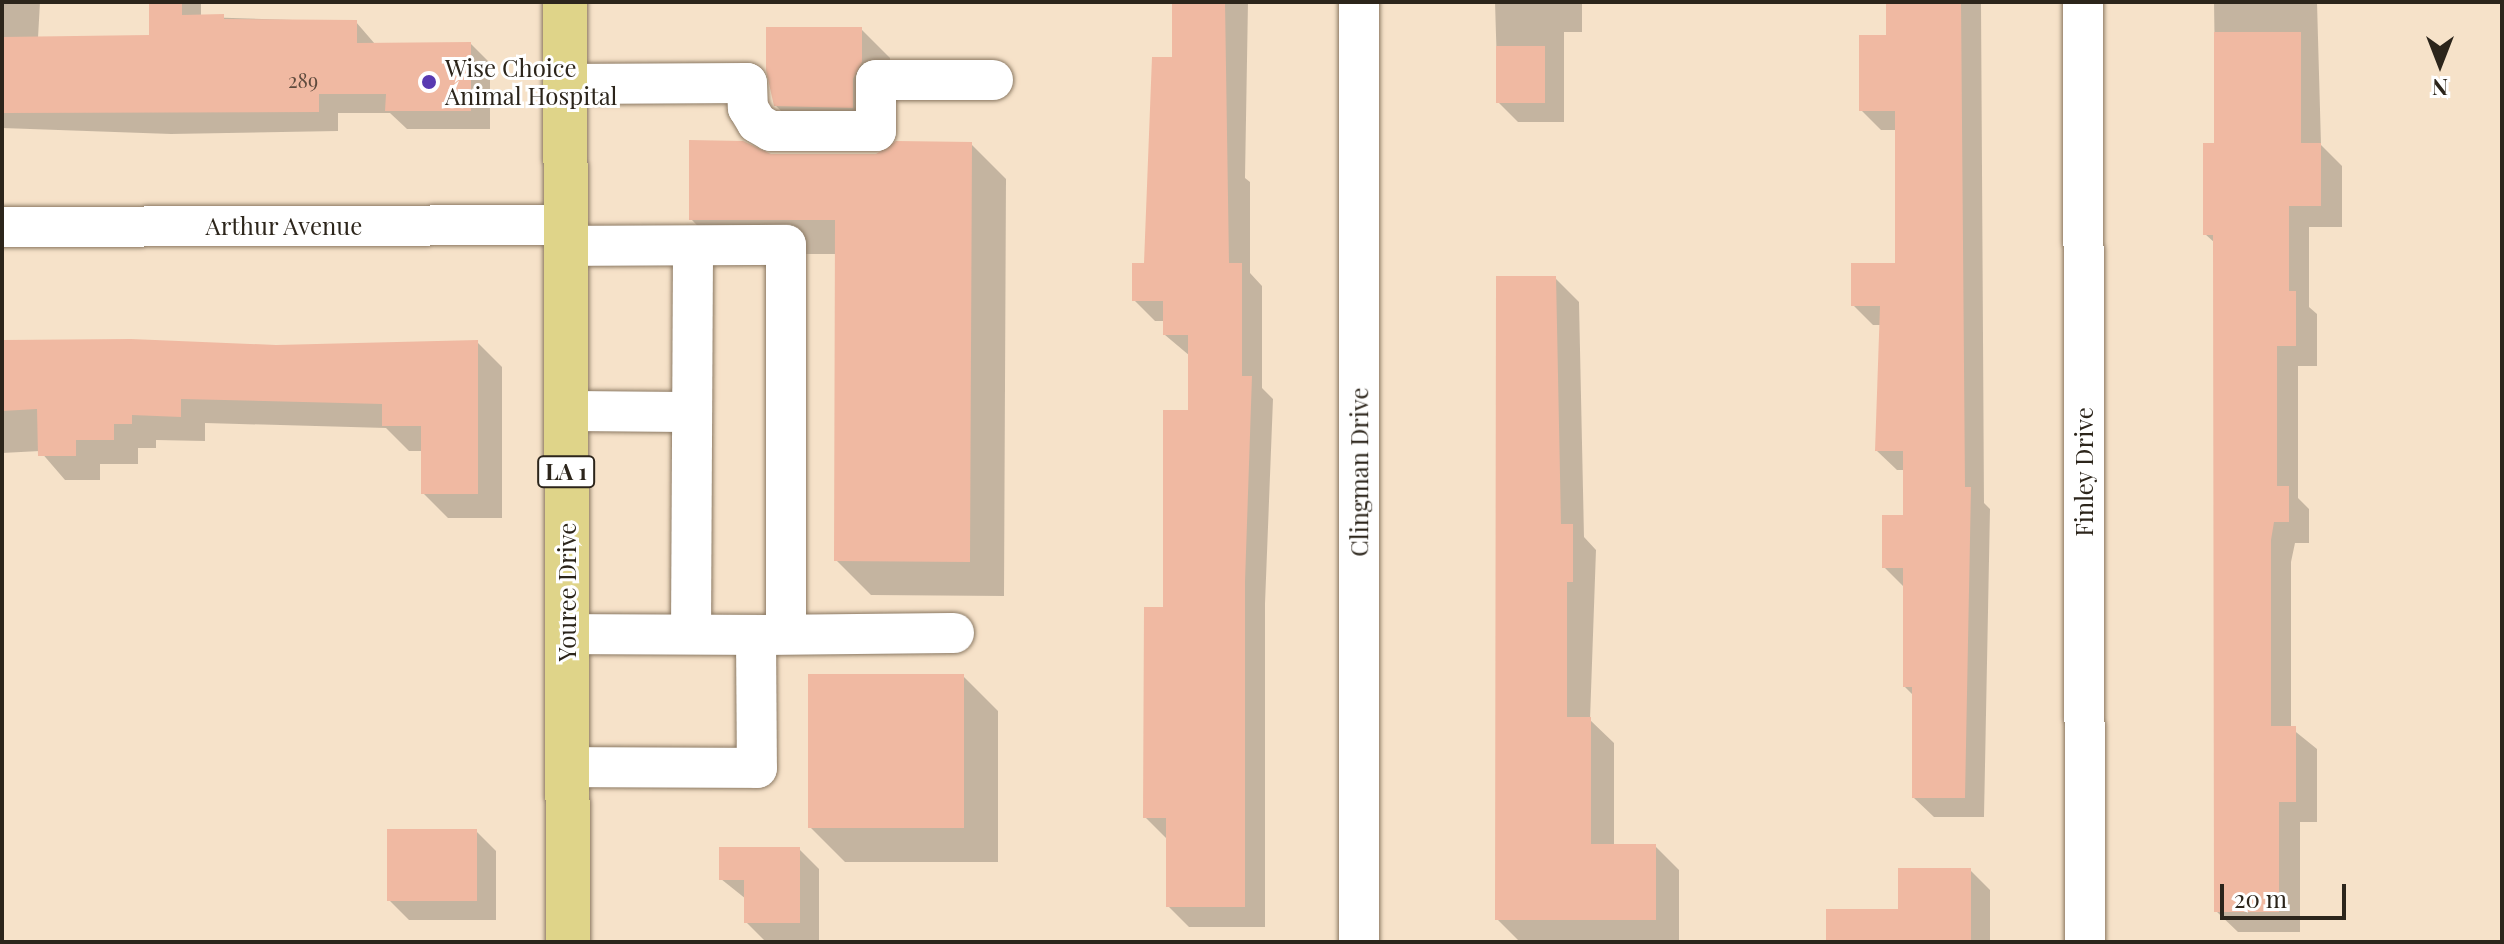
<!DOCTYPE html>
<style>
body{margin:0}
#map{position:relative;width:2504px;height:944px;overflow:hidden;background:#f6e2c9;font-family:"Playfair Display",serif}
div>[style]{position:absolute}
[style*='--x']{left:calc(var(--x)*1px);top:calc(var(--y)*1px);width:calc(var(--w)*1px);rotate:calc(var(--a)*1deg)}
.shadow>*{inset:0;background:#0003}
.building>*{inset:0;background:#f0b9a2;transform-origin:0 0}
.roads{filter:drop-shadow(0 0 2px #8a7862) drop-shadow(0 0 2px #8a7862)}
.minor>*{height:40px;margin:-20px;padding:0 20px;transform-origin:20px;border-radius:20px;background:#fff}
.major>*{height:44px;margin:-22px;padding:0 22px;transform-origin:22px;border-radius:22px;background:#dfd489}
.dots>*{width:22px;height:22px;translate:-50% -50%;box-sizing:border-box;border:4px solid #fff;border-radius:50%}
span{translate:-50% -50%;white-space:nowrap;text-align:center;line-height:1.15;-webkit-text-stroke:6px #fff;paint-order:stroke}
.number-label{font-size:20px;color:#5d4a3d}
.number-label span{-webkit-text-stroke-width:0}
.shield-label span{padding:2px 6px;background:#fff;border:2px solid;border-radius:6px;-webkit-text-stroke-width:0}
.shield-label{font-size:22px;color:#2c251b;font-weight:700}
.poi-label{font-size:24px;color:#2c251b}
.left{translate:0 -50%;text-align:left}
.street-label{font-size:24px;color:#2c251b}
.frame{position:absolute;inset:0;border:4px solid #2c251b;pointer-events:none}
.north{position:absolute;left:2400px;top:24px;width:80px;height:80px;-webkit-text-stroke:6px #fff;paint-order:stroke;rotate:180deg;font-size:22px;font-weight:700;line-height:32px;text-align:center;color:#2c251b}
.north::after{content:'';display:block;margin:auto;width:28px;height:36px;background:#2c251b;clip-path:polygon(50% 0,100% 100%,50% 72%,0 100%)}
.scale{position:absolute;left:2220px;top:884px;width:126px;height:36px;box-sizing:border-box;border:4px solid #2c251b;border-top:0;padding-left:10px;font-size:24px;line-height:28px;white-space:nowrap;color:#2c251b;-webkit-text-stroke:6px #fff;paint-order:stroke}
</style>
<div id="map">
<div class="shadow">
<i style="clip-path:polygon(2px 2px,40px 2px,38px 38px,151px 37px,151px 2px,201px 2px,201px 17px,356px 22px,375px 44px,471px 44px,490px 63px,490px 129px,407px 129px,390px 113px,338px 113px,338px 131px,171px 134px,2px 128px)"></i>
<i style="clip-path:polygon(1174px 2px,1248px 2px,1245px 178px,1250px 182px,1250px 273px,1262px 286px,1262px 388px,1273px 399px,1265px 604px,1265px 927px,1189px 927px,1168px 906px,1166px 838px,1145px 817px,1190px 412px,1190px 356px,1165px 335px,1165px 321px,1155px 321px,1134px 300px,1146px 265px,1174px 59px)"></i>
<i style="clip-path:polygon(1495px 2px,1582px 2px,1582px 32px,1564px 32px,1564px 122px,1518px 122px,1498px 102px)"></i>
<i style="clip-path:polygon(1888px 2px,1981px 2px,1984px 503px,1990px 509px,1984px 817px,1934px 817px,1914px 798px,1914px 696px,1905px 687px,1905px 588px,1884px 567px,1905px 517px,1905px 470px,1897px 470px,1877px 451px,1881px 325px,1873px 325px,1853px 305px,1897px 265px,1897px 130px,1881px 130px,1861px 110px,1888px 37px)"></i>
<i style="clip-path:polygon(2214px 2px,2317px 2px,2321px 145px,2342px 166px,2342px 227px,2309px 227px,2309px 307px,2317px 314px,2317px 366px,2298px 366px,2298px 498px,2309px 509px,2309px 543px,2295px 543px,2291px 562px,2291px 728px,2317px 749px,2317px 822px,2300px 822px,2300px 932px,2238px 932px,2216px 911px,2215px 243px,2205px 234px,2216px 145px)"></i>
<i style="clip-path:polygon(861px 29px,890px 58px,890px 91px,880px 108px,804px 133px,775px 105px)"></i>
<i style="clip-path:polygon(971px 144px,1006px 179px,1004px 596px,871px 595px,836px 560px,837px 254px,725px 254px,691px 219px,771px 156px,877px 156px)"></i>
<i style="clip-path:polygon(1555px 278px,1579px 302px,1584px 537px,1596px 550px,1590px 720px,1614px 743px,1614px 846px,1655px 846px,1679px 870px,1679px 942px,1520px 942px,1497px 919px)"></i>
<i style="clip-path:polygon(477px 342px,502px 367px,502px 518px,448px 518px,423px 493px,423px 451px,409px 451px,386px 428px,205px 423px,205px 441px,156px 440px,156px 448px,138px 448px,138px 464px,100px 464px,100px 480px,65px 480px,40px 451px,2px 453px,2px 344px,276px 347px)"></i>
<i style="clip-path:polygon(963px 676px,998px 711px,998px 862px,845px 862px,810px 827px)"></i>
<i style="clip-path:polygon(476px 831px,496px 851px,496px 920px,409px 920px,389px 900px)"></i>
<i style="clip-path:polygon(799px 849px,819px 869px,819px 942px,766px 942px,746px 922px,746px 899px,721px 879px)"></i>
<i style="clip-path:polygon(1970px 870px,1990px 890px,1990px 942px,1828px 942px,1900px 911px)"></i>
</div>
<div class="building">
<i style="clip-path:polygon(149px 2px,182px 2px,182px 15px,224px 14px,224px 19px,357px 20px,357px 43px,471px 42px,471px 111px,385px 111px,386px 94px,319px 94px,319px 112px,2px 113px,2px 37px,149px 35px)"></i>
<i style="clip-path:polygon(1172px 2px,1225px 2px,1229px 263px,1242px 263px,1242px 376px,1252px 376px,1245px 582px,1245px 907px,1166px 907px,1166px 818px,1143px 818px,1144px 607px,1163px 607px,1163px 410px,1188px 410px,1188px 335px,1163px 335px,1163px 301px,1132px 301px,1132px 263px,1144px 263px,1152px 57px,1172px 57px)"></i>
<i style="clip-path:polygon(1886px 2px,1961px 2px,1965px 487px,1971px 487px,1965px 798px,1912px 798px,1912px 687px,1903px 687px,1903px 568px,1882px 568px,1882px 515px,1903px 515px,1903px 451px,1875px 451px,1880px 306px,1851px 306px,1851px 263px,1895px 263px,1895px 111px,1859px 111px,1859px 35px,1886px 35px)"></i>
<i style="clip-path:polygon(766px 27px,862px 27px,862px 62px,853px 79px,853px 108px,774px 106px,766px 70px)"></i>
<i style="clip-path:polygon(2214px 32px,2301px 32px,2301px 143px,2321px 143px,2321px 206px,2289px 206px,2289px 291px,2296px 291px,2296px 346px,2277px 346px,2277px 486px,2289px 486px,2289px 522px,2274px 522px,2271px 540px,2271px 726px,2296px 726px,2296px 802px,2279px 802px,2279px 912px,2214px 912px,2213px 235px,2203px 235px,2203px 143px,2214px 143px)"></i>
<i style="left:1496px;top:46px;width:49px;height:57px"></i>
<i style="clip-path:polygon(689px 140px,743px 141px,771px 154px,876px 154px,896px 141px,972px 142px,970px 562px,834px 561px,835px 220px,689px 220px)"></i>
<i style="clip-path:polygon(1496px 276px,1556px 276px,1561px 524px,1573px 524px,1573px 582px,1567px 582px,1567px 717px,1591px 717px,1591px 844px,1656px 844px,1656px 920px,1495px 920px)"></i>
<i style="clip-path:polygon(131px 339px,276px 345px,478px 340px,478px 494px,421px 494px,421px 426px,382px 426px,382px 404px,181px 399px,181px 417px,132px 415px,132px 424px,114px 424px,114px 440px,76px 440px,76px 456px,38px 456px,37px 409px,2px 411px,2px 340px)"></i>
<i style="left:808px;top:674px;width:156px;height:154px"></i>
<i style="left:387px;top:829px;width:90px;height:72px"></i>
<i style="clip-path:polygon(719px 847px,800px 847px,800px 923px,744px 923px,744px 880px,719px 880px)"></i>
<i style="clip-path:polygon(1898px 868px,1971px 868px,1971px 942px,1826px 942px,1826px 909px,1898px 909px)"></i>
</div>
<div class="roads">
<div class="minor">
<i style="--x:1359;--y:2;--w:940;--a:90"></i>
<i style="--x:2083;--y:2;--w:940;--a:89.88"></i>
<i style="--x:565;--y:84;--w:182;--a:-0.3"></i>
<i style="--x:747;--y:83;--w:25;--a:88"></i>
<i style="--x:748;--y:108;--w:17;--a:59"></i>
<i style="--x:757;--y:123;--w:16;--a:30"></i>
<i style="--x:771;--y:131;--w:105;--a:0"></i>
<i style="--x:876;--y:131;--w:51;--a:-90"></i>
<i style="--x:876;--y:80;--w:117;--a:0"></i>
<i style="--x:2;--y:227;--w:564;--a:-0.2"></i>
<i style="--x:566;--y:246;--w:220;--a:-0.3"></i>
<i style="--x:786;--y:245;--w:389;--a:90"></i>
<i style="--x:566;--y:411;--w:126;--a:0.5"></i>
<i style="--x:567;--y:634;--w:189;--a:0.3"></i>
<i style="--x:756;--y:635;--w:133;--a:89.6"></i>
<i style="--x:757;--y:768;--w:190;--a:-179.7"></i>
<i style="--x:691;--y:634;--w:388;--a:-89.7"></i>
<i style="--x:760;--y:635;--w:194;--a:-0.6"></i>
</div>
<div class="major">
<i style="--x:565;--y:2;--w:940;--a:89.82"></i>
</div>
</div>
<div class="dots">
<i style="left:429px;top:82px;background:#5839b1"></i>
</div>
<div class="number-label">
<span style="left:303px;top:79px">289</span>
</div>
<div class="shield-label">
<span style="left:566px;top:472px">LA 1</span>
</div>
<div class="poi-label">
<span class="left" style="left:445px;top:82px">Wise Choice<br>Animal Hospital</span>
</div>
<div class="street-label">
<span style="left:284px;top:226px">Arthur Avenue</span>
<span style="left:1359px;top:472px;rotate:-90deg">Clingman Drive</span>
<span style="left:2084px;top:472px;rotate:-90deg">Finley Drive</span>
<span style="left:567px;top:592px;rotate:-90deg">Youree Drive</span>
</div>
<div class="frame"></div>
<div class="north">N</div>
<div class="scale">20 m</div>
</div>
